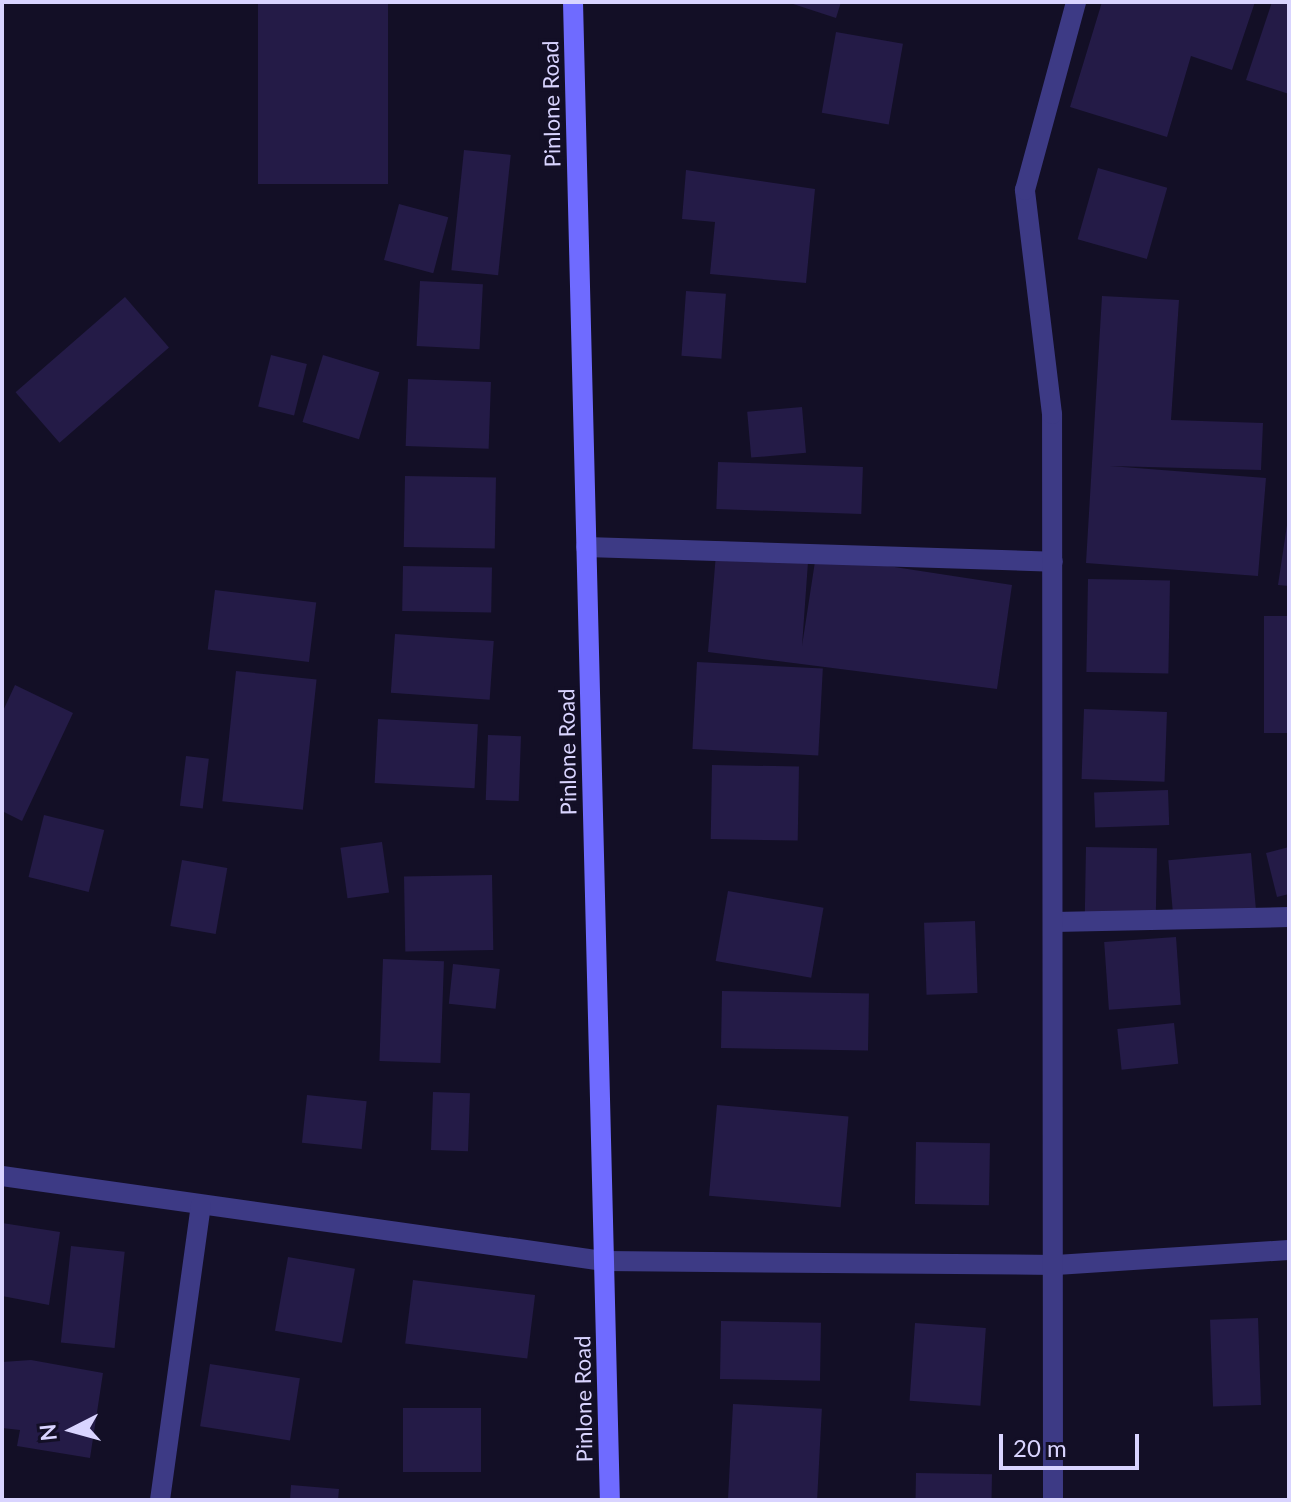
<!DOCTYPE html>
<style>
body{margin:0}
#map{position:relative;width:1291px;height:1502px;overflow:hidden;background:#130f26;font-family:Lato,sans-serif}
div>[style]{position:absolute}
[style*='--x']{left:calc(var(--x)*1px);top:calc(var(--y)*1px);width:calc(var(--w)*1px);rotate:calc(var(--a)*1deg)}
.building>*{inset:0;background:#241b47;transform-origin:0 0}
.street>*{height:20px;margin:-10px;padding:0 10px;transform-origin:10px;border-radius:10px;background:#3d3a85}
.secondary>*{height:20px;margin:-10px;padding:0 10px;transform-origin:10px;border-radius:10px;background:#6f6bff}
span{translate:-50% -50%;white-space:nowrap;text-align:center;line-height:1.15;-webkit-text-stroke:8px #130f26;paint-order:stroke}
.street-label{font-size:22px;color:#d9d4ff}
.frame{position:absolute;inset:0;border:4px solid #d9d4ff;pointer-events:none}
.north{position:absolute;left:32px;top:1390px;width:80px;height:80px;-webkit-text-stroke:6px #130f26;paint-order:stroke;rotate:264deg;font-size:22px;font-weight:700;line-height:32px;text-align:center;color:#d9d4ff}
.north::after{content:'';display:block;margin:auto;width:28px;height:36px;background:#d9d4ff;clip-path:polygon(50% 0,100% 100%,50% 72%,0 100%)}
.scale{position:absolute;left:999px;top:1434px;width:140px;height:36px;box-sizing:border-box;border:4px solid #d9d4ff;border-top:0;padding-left:10px;font-size:24px;line-height:28px;white-space:nowrap;color:#d9d4ff;-webkit-text-stroke:6px #130f26;paint-order:stroke}
</style>
<div id="map">
<div class="building">
<i style="left:258px;top:2px;width:130px;height:182px"></i>
<i style="clip-path:polygon(787px 2px,841px 2px,836px 18px)"></i>
<i style="clip-path:polygon(1102px 2px,1255px 2px,1232px 70px,1191px 56px,1167px 137px,1070px 107px)"></i>
<i style="clip-path:polygon(1272px 2px,1289px 2px,1289px 94px,1246px 80px)"></i>
<i style="left:836px;top:32px;width:68px;height:82px;rotate:10deg"></i>
<i style="left:464px;top:150px;width:47px;height:121px;rotate:6deg"></i>
<i style="left:1098px;top:168px;width:72px;height:74px;rotate:16deg"></i>
<i style="clip-path:polygon(686px 170px,815px 189px,806px 283px,710px 274px,715px 222px,682px 219px)"></i>
<i style="left:399px;top:204px;width:51px;height:58px;rotate:15deg"></i>
<i style="left:420px;top:281px;width:63px;height:65px;rotate:3deg"></i>
<i style="left:686px;top:291px;width:40px;height:65px;rotate:4deg"></i>
<i style="clip-path:polygon(1102px 296px,1179px 300px,1171px 420px,1263px 423px,1261px 470px,1110px 466px,1266px 478px,1258px 576px,1086px 563px)"></i>
<i style="left:125px;top:297px;width:67px;height:145px;rotate:49deg"></i>
<i style="left:271px;top:355px;width:37px;height:53px;rotate:14deg"></i>
<i style="left:323px;top:355px;width:59px;height:70px;rotate:17deg"></i>
<i style="left:408px;top:379px;width:83px;height:67px;rotate:2deg"></i>
<i style="left:802px;top:407px;width:46px;height:55px;rotate:85deg"></i>
<i style="left:718px;top:462px;width:145px;height:47px;rotate:2deg"></i>
<i style="left:405px;top:476px;width:91px;height:71px;rotate:1deg"></i>
<i style="clip-path:polygon(1287px 525px,1289px 525px,1289px 586px,1278px 585px)"></i>
<i style="clip-path:polygon(717px 541px,809px 548px,802px 646px,816px 555px,1012px 585px,997px 689px,708px 652px)"></i>
<i style="left:403px;top:566px;width:89px;height:45px;rotate:1deg"></i>
<i style="left:1088px;top:579px;width:82px;height:93px;rotate:1deg"></i>
<i style="left:215px;top:590px;width:102px;height:60px;rotate:7deg"></i>
<i style="left:1289px;top:616px;width:117px;height:25px;rotate:90deg"></i>
<i style="left:395px;top:634px;width:99px;height:59px;rotate:4deg"></i>
<i style="left:697px;top:662px;width:126px;height:87px;rotate:3deg"></i>
<i style="left:236px;top:671px;width:81px;height:131px;rotate:6deg"></i>
<i style="clip-path:polygon(15px 685px,73px 713px,22px 821px,2px 811px,2px 713px)"></i>
<i style="left:1084px;top:709px;width:83px;height:70px;rotate:2deg"></i>
<i style="left:378px;top:719px;width:100px;height:64px;rotate:3deg"></i>
<i style="left:488px;top:735px;width:33px;height:65px;rotate:2deg"></i>
<i style="left:186px;top:756px;width:23px;height:50px;rotate:7deg"></i>
<i style="left:712px;top:765px;width:87px;height:74px;rotate:1deg"></i>
<i style="left:1168px;top:790px;width:35px;height:74px;rotate:88deg"></i>
<i style="left:44px;top:815px;width:62px;height:64px;rotate:14deg"></i>
<i style="left:382px;top:842px;width:51px;height:42px;rotate:82deg"></i>
<i style="left:1086px;top:847px;width:71px;height:66px;rotate:1deg"></i>
<i style="clip-path:polygon(1289px 847px,1289px 894px,1277px 897px,1266px 853px)"></i>
<i style="left:1251px;top:853px;width:57px;height:83px;rotate:85deg"></i>
<i style="left:182px;top:860px;width:46px;height:67px;rotate:10deg"></i>
<i style="left:492px;top:875px;width:75px;height:88px;rotate:89deg"></i>
<i style="left:728px;top:891px;width:97px;height:71px;rotate:10deg"></i>
<i style="left:975px;top:921px;width:72px;height:51px;rotate:88deg"></i>
<i style="left:1176px;top:937px;width:68px;height:72px;rotate:86deg"></i>
<i style="left:383px;top:959px;width:61px;height:102px;rotate:2deg"></i>
<i style="left:453px;top:964px;width:47px;height:40px;rotate:6deg"></i>
<i style="left:722px;top:991px;width:147px;height:57px;rotate:1deg"></i>
<i style="left:1174px;top:1023px;width:41px;height:57px;rotate:84deg"></i>
<i style="left:433px;top:1092px;width:37px;height:58px;rotate:2deg"></i>
<i style="left:307px;top:1095px;width:60px;height:48px;rotate:6deg"></i>
<i style="left:717px;top:1105px;width:132px;height:91px;rotate:5deg"></i>
<i style="left:916px;top:1142px;width:74px;height:62px;rotate:1deg"></i>
<i style="clip-path:polygon(2px 1223px,60px 1232px,49px 1305px,2px 1296px)"></i>
<i style="left:71px;top:1246px;width:54px;height:97px;rotate:6deg"></i>
<i style="left:288px;top:1257px;width:68px;height:75px;rotate:10deg"></i>
<i style="left:413px;top:1280px;width:123px;height:64px;rotate:7deg"></i>
<i style="left:1258px;top:1318px;width:87px;height:48px;rotate:88deg"></i>
<i style="left:721px;top:1321px;width:100px;height:58px;rotate:1deg"></i>
<i style="left:915px;top:1323px;width:71px;height:78px;rotate:4deg"></i>
<i style="clip-path:polygon(31px 1360px,103px 1373px,90px 1458px,17px 1446px,20px 1430px,2px 1428px,2px 1362px)"></i>
<i style="left:210px;top:1364px;width:91px;height:63px;rotate:9deg"></i>
<i style="left:733px;top:1404px;width:89px;height:95px;rotate:3deg"></i>
<i style="left:403px;top:1408px;width:78px;height:64px"></i>
<i style="left:916px;top:1473px;width:76px;height:27px;rotate:1deg"></i>
<i style="clip-path:polygon(291px 1485px,339px 1489px,338px 1500px,290px 1500px)"></i>
</div>
<div class="street">
<i style="--x:586;--y:547;--w:467;--a:1.8"></i>
<i style="--x:1054;--y:922;--w:235;--a:-1.2"></i>
<i style="--x:2;--y:1176;--w:608;--a:8.04"></i>
<i style="--x:604;--y:1261;--w:452;--a:0.5"></i>
<i style="--x:1056;--y:1265;--w:233;--a:-3.7"></i>
<i style="--x:160;--y:1500;--w:297;--a:-82.1"></i>
<i style="--x:1053;--y:1500;--w:1086;--a:-90.05"></i>
<i style="--x:1052;--y:414;--w:226;--a:-96.9"></i>
<i style="--x:1025;--y:190;--w:195;--a:-74.8"></i>
</div>
<div class="secondary">
<i style="--x:573;--y:2;--w:1498;--a:88.59"></i>
</div>
<div class="street-label">
<span style="left:551px;top:104px;rotate:-91deg">Pinlone Road</span>
<span style="left:567px;top:752px;rotate:-91deg">Pinlone Road</span>
<span style="left:583px;top:1399px;rotate:-91deg">Pinlone Road</span>
</div>
<div class="frame"></div>
<div class="north">N</div>
<div class="scale">20 m</div>
</div>
